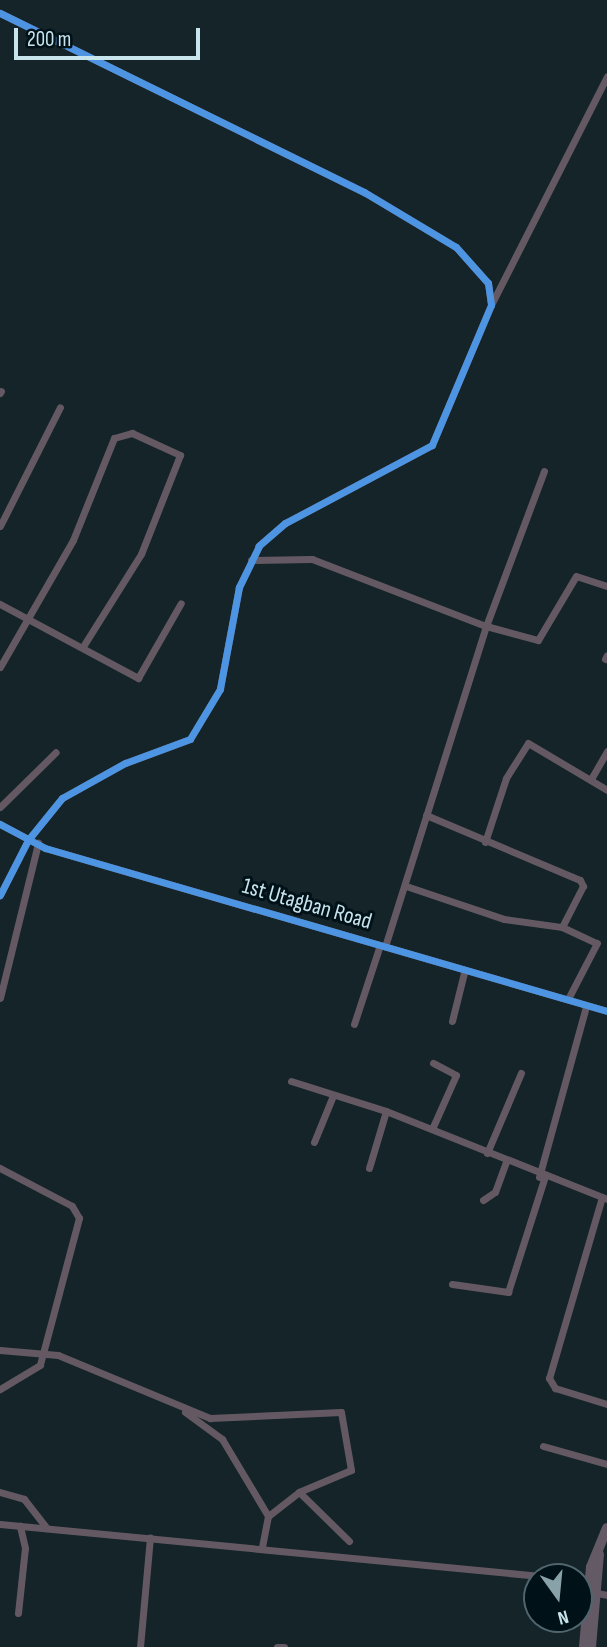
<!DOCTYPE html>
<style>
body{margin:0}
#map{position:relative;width:607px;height:1647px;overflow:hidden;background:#142429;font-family:"Sofia Sans Condensed",sans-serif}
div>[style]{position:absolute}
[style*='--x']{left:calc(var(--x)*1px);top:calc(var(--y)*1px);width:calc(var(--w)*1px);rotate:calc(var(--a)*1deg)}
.street>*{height:7px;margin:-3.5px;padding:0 3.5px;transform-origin:3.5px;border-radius:3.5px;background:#645963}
.secondary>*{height:10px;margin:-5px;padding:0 5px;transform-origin:5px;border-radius:5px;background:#645a65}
.cycleway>*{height:7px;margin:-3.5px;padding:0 3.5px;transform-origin:3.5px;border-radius:3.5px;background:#4d94e3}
span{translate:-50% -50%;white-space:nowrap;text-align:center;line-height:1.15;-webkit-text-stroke:6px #001118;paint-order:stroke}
.street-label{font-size:23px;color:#c8e4ed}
.north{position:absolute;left:523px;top:1563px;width:70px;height:70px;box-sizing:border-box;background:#001118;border:2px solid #50656d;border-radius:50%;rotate:165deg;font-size:19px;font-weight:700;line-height:28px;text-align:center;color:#c8e4ed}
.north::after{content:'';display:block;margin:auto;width:24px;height:32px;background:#89a1a8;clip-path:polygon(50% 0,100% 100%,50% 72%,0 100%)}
.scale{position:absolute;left:14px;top:28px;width:186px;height:32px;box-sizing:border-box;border:4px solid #c8e4ed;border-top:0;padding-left:9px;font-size:21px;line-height:24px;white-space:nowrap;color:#c8e4ed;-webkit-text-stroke:5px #001118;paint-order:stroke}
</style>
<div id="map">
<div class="street">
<i style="--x:0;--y:13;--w:406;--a:26.2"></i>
<i style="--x:364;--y:192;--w:107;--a:30.9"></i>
<i style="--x:456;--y:247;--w:48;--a:48.4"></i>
<i style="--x:488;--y:283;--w:22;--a:82"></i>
<i style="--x:491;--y:305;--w:152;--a:112.9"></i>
<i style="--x:432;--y:445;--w:166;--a:152"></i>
<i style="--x:285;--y:523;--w:35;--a:139"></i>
<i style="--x:259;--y:546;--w:46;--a:116"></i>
<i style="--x:239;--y:587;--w:104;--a:100.6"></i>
<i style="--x:220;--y:689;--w:58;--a:121"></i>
<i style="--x:190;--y:739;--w:69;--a:159.7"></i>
<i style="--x:125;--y:763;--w:72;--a:150.9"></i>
<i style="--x:62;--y:798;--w:54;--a:129"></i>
<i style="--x:28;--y:840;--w:62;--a:117"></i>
<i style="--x:492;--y:303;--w:254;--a:-63.1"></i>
<i style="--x:0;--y:393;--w:2;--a:-63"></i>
<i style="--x:544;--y:471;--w:165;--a:110.5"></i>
<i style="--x:486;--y:626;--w:54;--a:15.1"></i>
<i style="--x:538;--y:640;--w:74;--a:-59.3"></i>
<i style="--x:576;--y:576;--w:33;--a:18"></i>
<i style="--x:0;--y:526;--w:133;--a:-63.2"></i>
<i style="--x:251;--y:560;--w:61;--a:-0.9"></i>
<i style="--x:312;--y:559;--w:186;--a:21.1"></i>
<i style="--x:486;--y:626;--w:336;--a:107.5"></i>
<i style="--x:0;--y:604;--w:157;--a:28.2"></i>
<i style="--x:138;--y:678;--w:86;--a:-60.2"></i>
<i style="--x:605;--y:659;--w:4;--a:-63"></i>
<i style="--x:0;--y:667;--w:146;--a:-60.1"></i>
<i style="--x:73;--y:540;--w:110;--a:-68.1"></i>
<i style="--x:114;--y:438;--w:19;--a:-16"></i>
<i style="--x:132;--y:433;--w:53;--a:24.6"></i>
<i style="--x:180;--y:455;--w:106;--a:111.5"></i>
<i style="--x:141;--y:554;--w:107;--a:122.1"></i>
<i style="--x:591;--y:779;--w:32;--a:-60"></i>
<i style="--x:0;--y:807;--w:78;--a:-44.5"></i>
<i style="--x:426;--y:815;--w:167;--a:22.9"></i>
<i style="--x:580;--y:880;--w:7;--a:63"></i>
<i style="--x:583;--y:886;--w:46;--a:117.1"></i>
<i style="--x:0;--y:824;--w:51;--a:28.1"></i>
<i style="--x:45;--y:848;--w:585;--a:16.17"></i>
<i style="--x:485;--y:842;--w:67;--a:-71.8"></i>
<i style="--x:506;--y:778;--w:41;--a:-57.8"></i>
<i style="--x:528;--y:743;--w:92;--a:30.7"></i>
<i style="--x:406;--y:886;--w:103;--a:18.6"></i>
<i style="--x:504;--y:919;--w:59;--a:7.9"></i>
<i style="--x:562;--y:927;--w:38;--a:25"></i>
<i style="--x:597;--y:943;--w:63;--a:117.4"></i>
<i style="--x:0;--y:998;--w:160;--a:-76.2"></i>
<i style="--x:452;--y:1021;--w:49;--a:-76"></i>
<i style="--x:354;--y:1024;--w:83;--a:-71.8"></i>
<i style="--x:291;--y:1081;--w:100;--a:17.5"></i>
<i style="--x:386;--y:1111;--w:238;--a:21.7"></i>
<i style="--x:432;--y:1129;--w:59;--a:-66"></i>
<i style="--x:456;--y:1075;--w:26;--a:-152"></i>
<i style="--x:314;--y:1142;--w:48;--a:-67.8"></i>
<i style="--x:487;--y:1153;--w:87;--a:-67"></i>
<i style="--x:0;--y:1168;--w:81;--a:27.8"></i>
<i style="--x:72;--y:1206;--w:14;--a:60"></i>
<i style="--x:79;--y:1218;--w:152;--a:104.9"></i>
<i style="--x:40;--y:1365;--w:47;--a:149"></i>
<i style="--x:369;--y:1168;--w:59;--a:-73.4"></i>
<i style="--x:539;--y:1177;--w:177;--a:-74.6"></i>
<i style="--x:602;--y:1197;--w:189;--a:106.3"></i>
<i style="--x:549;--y:1378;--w:12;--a:59"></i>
<i style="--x:555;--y:1388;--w:54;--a:17.1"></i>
<i style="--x:483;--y:1200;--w:14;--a:-34"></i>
<i style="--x:495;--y:1192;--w:32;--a:-70"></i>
<i style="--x:452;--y:1284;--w:57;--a:8.1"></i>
<i style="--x:508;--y:1292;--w:119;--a:-72.3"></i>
<i style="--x:0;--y:1350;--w:58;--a:4.9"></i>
<i style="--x:58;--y:1355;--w:165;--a:22.5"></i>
<i style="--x:210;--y:1418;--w:131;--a:-2.6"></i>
<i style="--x:341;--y:1412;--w:59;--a:80.2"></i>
<i style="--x:351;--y:1470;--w:56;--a:157.1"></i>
<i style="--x:299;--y:1492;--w:39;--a:142"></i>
<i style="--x:268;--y:1516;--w:31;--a:101"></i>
<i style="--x:185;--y:1412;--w:46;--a:36.1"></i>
<i style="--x:222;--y:1439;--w:90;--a:59.1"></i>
<i style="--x:543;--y:1446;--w:66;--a:15.7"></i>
<i style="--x:0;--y:1492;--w:25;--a:16"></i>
<i style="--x:24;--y:1499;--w:37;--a:52"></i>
<i style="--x:299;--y:1492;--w:70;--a:44.4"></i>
<i style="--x:0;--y:1524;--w:553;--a:5.5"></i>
<i style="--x:596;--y:1593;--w:11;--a:10"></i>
<i style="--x:18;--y:1613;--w:65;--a:-83.9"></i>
<i style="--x:25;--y:1548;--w:23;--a:-103"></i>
<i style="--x:140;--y:1647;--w:110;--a:-84.8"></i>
<i style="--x:277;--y:1647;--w:7;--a:0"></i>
</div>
<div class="secondary">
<i style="--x:584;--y:1647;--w:80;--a:-85"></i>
<i style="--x:591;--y:1567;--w:42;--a:-67.7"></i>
<i style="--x:591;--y:1647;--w:93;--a:-85.1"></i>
</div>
<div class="cycleway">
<i style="--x:0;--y:13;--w:406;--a:26.2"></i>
<i style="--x:364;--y:192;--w:107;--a:30.9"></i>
<i style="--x:456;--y:247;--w:48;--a:48.4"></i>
<i style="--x:488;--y:283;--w:22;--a:82"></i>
<i style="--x:491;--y:305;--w:152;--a:112.9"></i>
<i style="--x:432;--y:445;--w:166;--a:152"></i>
<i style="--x:285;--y:523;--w:35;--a:139"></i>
<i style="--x:259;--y:546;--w:46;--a:116"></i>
<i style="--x:239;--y:587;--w:104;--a:100.6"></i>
<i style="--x:220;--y:689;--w:58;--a:121"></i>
<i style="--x:190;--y:739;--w:69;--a:159.7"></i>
<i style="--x:125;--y:763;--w:72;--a:150.9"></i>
<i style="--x:62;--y:798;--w:54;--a:129"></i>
<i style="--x:28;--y:840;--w:62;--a:117"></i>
<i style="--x:0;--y:824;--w:51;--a:28.1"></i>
<i style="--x:45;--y:848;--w:585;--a:16.17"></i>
</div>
<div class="street-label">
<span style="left:307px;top:904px;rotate:16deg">1st Utagban Road</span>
</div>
<div class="north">N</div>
<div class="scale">200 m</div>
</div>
